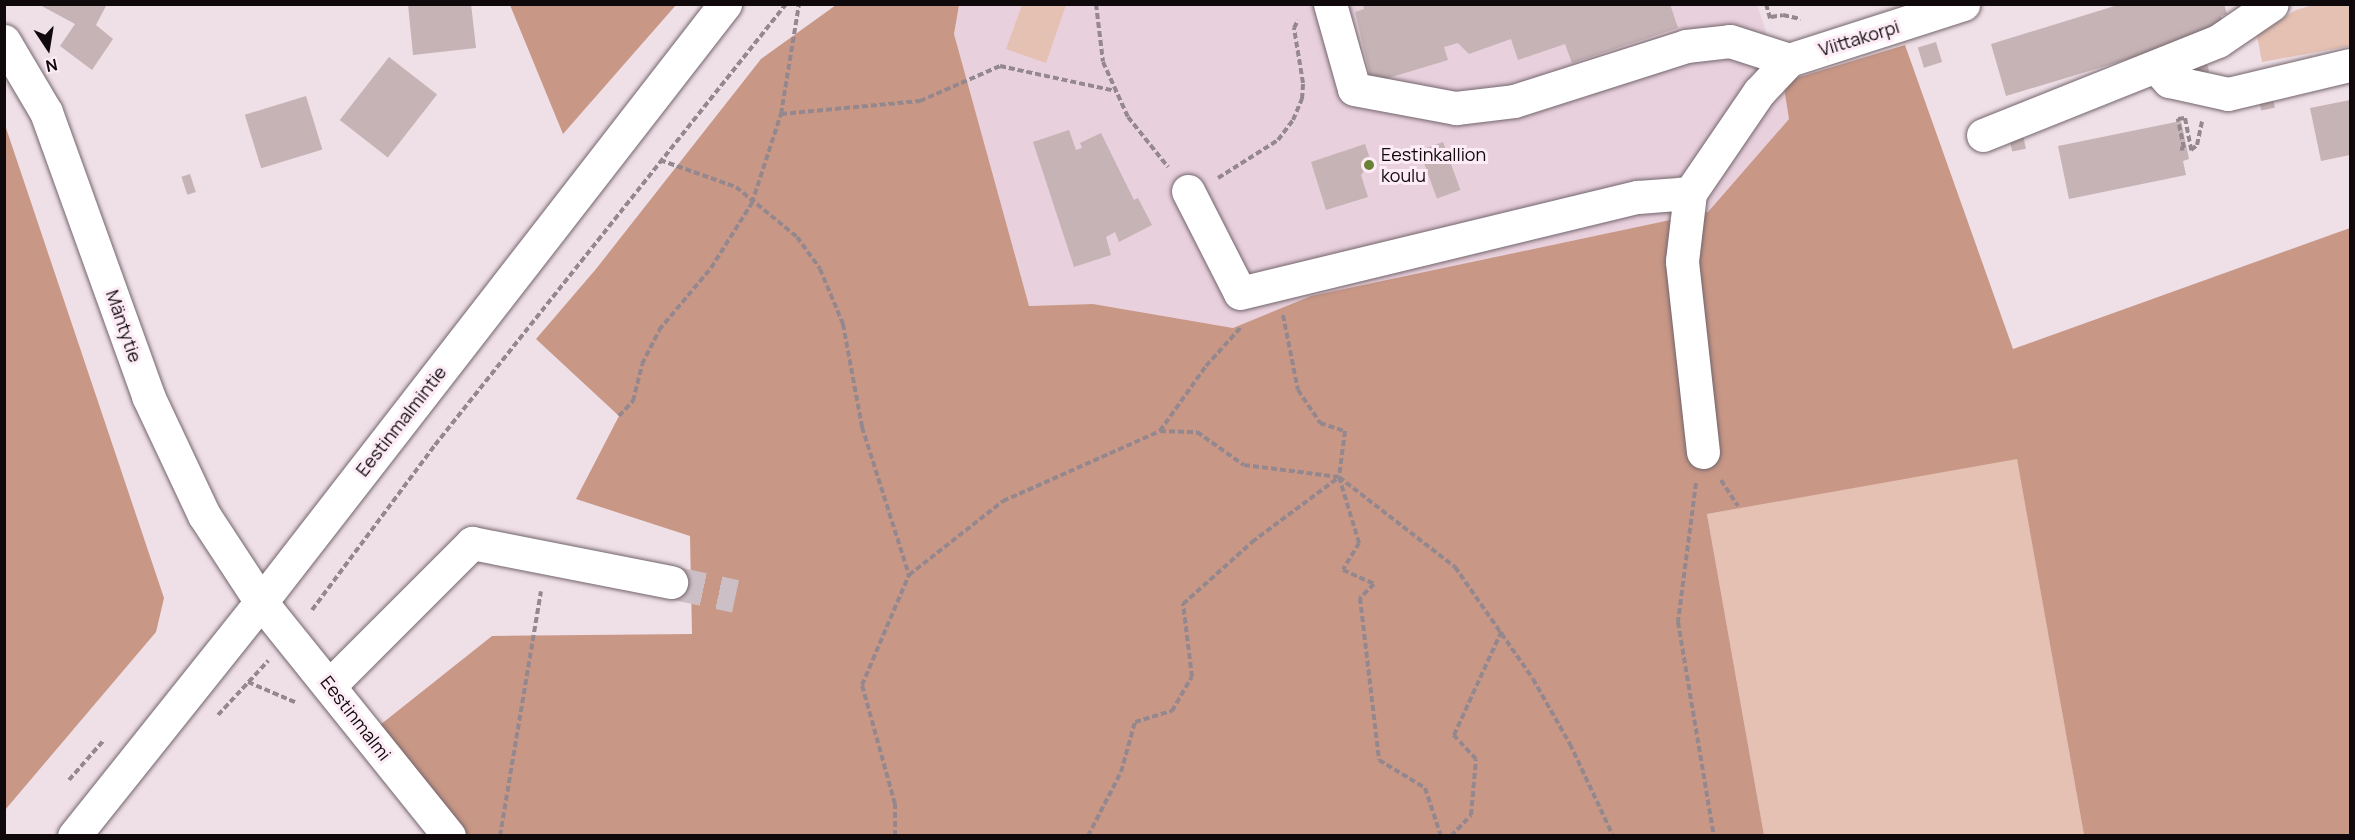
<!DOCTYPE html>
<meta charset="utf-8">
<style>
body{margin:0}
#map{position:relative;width:2355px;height:840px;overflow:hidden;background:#efdfe7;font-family:Manrope,sans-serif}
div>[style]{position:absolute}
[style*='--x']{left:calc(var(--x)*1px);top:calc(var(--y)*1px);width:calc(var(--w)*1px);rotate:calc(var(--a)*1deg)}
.built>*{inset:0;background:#e8d0dc}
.green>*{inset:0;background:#e5c1b3}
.forest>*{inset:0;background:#c89786}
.building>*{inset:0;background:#c6b3b5;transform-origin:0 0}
.minor-tunnel>*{height:33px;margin-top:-16.5px;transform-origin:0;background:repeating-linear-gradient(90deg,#cdbfc6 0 33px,transparent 0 49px)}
.path>*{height:4px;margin-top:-2px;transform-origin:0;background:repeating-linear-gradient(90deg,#94888e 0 6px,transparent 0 9px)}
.roads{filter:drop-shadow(0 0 2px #73656c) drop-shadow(0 0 2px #73656c)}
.minor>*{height:33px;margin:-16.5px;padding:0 16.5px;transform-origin:16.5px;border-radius:16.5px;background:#fff}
.dots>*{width:16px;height:16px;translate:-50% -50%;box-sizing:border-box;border:3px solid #fdecf5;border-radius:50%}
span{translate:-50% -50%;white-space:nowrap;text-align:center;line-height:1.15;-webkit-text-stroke:6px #fdecf5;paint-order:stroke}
.street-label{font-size:18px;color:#0f090c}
.poi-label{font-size:18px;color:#0f090c}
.left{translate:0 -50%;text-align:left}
.frame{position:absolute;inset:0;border:6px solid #0f090c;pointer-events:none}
.north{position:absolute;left:18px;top:18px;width:60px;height:60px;-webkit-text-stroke:4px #fdecf5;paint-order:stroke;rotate:168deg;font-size:16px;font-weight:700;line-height:24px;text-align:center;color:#0f090c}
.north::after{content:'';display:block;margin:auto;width:21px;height:27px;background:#0f090c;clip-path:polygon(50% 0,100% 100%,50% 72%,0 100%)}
</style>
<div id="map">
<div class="built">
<i style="clip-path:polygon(959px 4px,1757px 5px,1783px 82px,1789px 119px,1708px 212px,1311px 296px,1233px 328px,1093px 304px,1029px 306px,954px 34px)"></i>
</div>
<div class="green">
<i style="clip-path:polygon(1022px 5px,1066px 5px,1046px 63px,1006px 49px)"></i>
<i style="clip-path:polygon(2313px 5px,2350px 5px,2350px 46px,2262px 62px,2257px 35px,2296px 10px)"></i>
<i style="clip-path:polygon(2017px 458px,2084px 835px,1764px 835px,1707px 514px)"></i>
</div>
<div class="forest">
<i style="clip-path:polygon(510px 5px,676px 5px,563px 134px)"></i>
<i style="clip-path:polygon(836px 5px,959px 5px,954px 34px,1029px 306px,1093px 304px,1233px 328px,1311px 296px,1708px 212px,1789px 119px,1783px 82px,1905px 45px,2013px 349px,2350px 228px,2350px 835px,2084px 835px,2017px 459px,1707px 514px,1764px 835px,466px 835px,380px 725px,492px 636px,692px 634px,690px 536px,576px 499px,619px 416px,536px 339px,596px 269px,761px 59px)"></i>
<i style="clip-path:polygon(5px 125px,164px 598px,156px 632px,5px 810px)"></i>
</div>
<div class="building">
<i style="clip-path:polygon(38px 4px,107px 4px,96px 25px,113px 39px,92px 70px,60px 46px,75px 24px)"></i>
<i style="clip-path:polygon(408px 4px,471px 4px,476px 48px,413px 55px)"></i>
<i style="clip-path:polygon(1363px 4px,1670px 4px,1678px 28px,1572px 63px,1565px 44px,1518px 60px,1511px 39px,1469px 54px,1458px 43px,1444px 47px,1448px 60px,1372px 83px,1355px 12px,1364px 9px)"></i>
<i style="clip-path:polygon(2121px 4px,2224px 4px,2227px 14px,2221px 16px,2225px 30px,2006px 96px,1991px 44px)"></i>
<i style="left:1936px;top:42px;width:21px;height:19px;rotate:73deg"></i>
<i style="left:389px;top:57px;width:61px;height:80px;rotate:38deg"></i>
<i style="left:2205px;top:57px;width:15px;height:15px;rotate:74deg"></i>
<i style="left:2272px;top:93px;width:15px;height:14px;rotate:79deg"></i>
<i style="left:306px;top:96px;width:56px;height:64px;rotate:73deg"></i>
<i style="clip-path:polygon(2350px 100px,2350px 155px,2321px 161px,2310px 108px)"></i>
<i style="clip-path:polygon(2181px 121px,2189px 159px,2183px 161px,2186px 175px,2069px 199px,2058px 146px)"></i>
<i style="clip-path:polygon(1069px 130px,1076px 150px,1082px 148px,1080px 143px,1101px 133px,1134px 200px,1138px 198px,1152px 225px,1119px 242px,1115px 232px,1106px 237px,1111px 255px,1074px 267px,1033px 142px)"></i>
<i style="left:2023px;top:135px;width:14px;height:14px;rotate:78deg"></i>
<i style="left:1443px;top:142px;width:51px;height:25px;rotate:70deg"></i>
<i style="clip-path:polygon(1365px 144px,1371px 162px,1361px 175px,1368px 197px,1326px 210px,1311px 162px)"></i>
<i style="left:190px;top:174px;width:19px;height:9px;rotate:72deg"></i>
</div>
<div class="minor-tunnel">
<i style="--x:671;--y:582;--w:66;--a:12.2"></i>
</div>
<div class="path">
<i style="--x:1096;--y:4;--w:58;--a:83.1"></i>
<i style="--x:1103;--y:62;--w:60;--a:65.6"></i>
<i style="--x:1128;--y:117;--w:64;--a:51.3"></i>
<i style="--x:1766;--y:4;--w:15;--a:74"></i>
<i style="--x:1771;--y:17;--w:12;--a:-9"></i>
<i style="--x:1783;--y:15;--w:18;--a:13"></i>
<i style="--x:781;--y:114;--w:140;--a:-5.3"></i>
<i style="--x:920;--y:101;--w:87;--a:-23.6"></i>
<i style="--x:1000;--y:66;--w:119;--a:12.2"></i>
<i style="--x:2180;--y:149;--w:4;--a:-14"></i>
<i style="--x:2184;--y:148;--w:30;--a:-102"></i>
<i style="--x:2178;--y:119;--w:7;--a:-8"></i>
<i style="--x:2185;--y:118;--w:33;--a:79"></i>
<i style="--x:2191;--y:150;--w:8;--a:-40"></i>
<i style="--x:2197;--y:145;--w:24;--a:-78"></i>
<i style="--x:660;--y:160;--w:81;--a:19.6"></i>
<i style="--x:736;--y:187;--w:79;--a:39.3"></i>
<i style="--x:797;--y:237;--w:39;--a:54"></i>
<i style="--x:820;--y:269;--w:60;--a:67.3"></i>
<i style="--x:843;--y:324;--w:105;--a:79.5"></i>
<i style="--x:862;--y:427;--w:155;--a:72.4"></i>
<i style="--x:1218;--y:178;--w:71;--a:-32.3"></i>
<i style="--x:1278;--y:140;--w:25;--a:-53"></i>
<i style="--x:1293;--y:120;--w:23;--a:-67"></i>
<i style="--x:1302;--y:99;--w:16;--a:-86"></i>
<i style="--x:1303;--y:83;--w:56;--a:-99.3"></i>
<i style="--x:1294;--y:28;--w:9;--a:-63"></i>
<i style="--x:1283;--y:315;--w:76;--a:78.7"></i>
<i style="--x:1298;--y:390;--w:40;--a:56"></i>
<i style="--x:1320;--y:423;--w:26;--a:18"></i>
<i style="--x:1345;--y:431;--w:46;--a:97.4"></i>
<i style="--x:1339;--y:477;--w:69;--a:73.1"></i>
<i style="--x:1359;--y:543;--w:31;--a:121"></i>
<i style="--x:1343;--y:570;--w:34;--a:24"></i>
<i style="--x:1374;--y:584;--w:20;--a:135"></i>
<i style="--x:1360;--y:598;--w:163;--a:83.3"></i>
<i style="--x:1379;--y:760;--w:54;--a:31.3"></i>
<i style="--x:1425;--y:788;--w:51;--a:71.6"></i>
<i style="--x:619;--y:416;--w:21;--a:-47"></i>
<i style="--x:633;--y:401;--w:38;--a:-76"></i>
<i style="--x:642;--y:364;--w:38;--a:-63"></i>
<i style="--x:659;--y:330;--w:81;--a:-50"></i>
<i style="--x:711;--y:268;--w:77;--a:-57.8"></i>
<i style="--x:752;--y:203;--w:94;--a:-72"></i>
<i style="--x:781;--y:114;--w:111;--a:-80.7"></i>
<i style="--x:1160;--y:431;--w:37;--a:2"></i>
<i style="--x:1197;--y:432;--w:57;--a:35.1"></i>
<i style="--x:1244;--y:465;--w:96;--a:7.2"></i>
<i style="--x:1339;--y:477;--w:147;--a:37.8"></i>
<i style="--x:1455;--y:567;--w:136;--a:55.1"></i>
<i style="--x:1533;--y:679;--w:75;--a:60.4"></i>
<i style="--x:1570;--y:744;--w:102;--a:64.9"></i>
<i style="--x:1721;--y:480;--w:31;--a:57"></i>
<i style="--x:1696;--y:483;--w:140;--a:97.4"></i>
<i style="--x:1678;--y:622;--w:217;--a:80.5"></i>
<i style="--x:312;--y:610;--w:206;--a:-53.3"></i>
<i style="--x:435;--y:445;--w:564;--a:-51.48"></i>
<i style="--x:248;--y:682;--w:53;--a:23.2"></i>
<i style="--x:218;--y:715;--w:74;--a:-47.2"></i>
<i style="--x:69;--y:780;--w:52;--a:-48.9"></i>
<i style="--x:500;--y:836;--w:248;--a:-80.5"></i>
<i style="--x:895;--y:836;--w:32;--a:-90"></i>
<i style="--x:895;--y:804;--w:123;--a:-105.5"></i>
<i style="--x:862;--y:685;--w:120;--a:-66.9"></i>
<i style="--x:909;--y:575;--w:120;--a:-38.2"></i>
<i style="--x:1003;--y:501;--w:172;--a:-24"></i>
<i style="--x:1160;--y:431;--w:80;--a:-54.7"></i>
<i style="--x:1206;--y:366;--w:52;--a:-48.1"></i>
<i style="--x:1088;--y:836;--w:72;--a:-62.7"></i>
<i style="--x:1121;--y:772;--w:52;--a:-74.4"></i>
<i style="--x:1135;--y:722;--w:39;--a:-17"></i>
<i style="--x:1172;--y:711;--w:39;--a:-60"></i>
<i style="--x:1192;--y:677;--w:74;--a:-97"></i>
<i style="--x:1183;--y:604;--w:93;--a:-41.9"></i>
<i style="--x:1252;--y:542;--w:107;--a:-36.7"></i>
<i style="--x:1451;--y:836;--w:29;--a:-46"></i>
<i style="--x:1471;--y:815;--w:56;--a:-84.9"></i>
<i style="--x:1476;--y:759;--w:33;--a:-133"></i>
<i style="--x:1454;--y:735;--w:115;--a:-65.4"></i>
</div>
<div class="roads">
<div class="minor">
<i style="--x:1330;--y:4;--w:88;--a:74.2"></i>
<i style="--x:1354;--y:89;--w:104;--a:10.6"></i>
<i style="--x:1456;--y:108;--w:58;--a:-6.9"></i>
<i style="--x:1514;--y:101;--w:181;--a:-17.7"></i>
<i style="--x:1686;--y:46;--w:44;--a:-6.5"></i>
<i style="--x:1730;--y:41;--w:62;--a:17.9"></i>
<i style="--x:4;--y:41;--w:82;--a:59.4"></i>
<i style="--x:46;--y:112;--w:302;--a:70.2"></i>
<i style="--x:148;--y:396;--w:132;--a:64.8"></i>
<i style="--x:204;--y:515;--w:104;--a:56.8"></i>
<i style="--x:261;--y:602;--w:300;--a:51.2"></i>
<i style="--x:2157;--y:68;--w:18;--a:47"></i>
<i style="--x:2169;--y:81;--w:60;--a:12.4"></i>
<i style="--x:2228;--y:94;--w:125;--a:-13.4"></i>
<i style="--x:1983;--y:135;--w:253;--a:-21.8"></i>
<i style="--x:2218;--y:41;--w:65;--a:-34.4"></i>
<i style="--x:1188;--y:191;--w:114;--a:63"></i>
<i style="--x:1240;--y:293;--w:409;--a:-13.6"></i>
<i style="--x:1638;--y:197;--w:52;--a:-4.4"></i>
<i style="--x:1703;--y:452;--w:192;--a:-96.3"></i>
<i style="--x:1682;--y:261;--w:68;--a:-83.3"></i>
<i style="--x:1690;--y:193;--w:122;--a:-55.7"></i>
<i style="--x:1759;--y:92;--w:44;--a:-46.8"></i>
<i style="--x:1789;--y:60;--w:183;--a:-17.8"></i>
<i style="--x:330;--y:685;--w:201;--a:-45"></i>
<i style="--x:472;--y:543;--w:203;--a:11.1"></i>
<i style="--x:74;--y:836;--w:300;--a:-51.4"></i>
<i style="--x:261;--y:602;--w:757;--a:-52.19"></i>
</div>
</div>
<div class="dots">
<i style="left:1369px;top:165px;background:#698235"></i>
</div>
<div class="street-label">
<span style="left:1859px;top:38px;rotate:-17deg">Viittakorpi</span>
<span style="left:124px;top:326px;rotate:71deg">Mäntytie</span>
<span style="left:401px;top:421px;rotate:-52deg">Eestinmalmintie</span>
<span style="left:356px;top:718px;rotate:52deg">Eestinmalmi</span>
</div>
<div class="poi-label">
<span class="left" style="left:1381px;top:165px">Eestinkallion<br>koulu</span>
</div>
<div class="frame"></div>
<div class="north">N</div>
</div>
